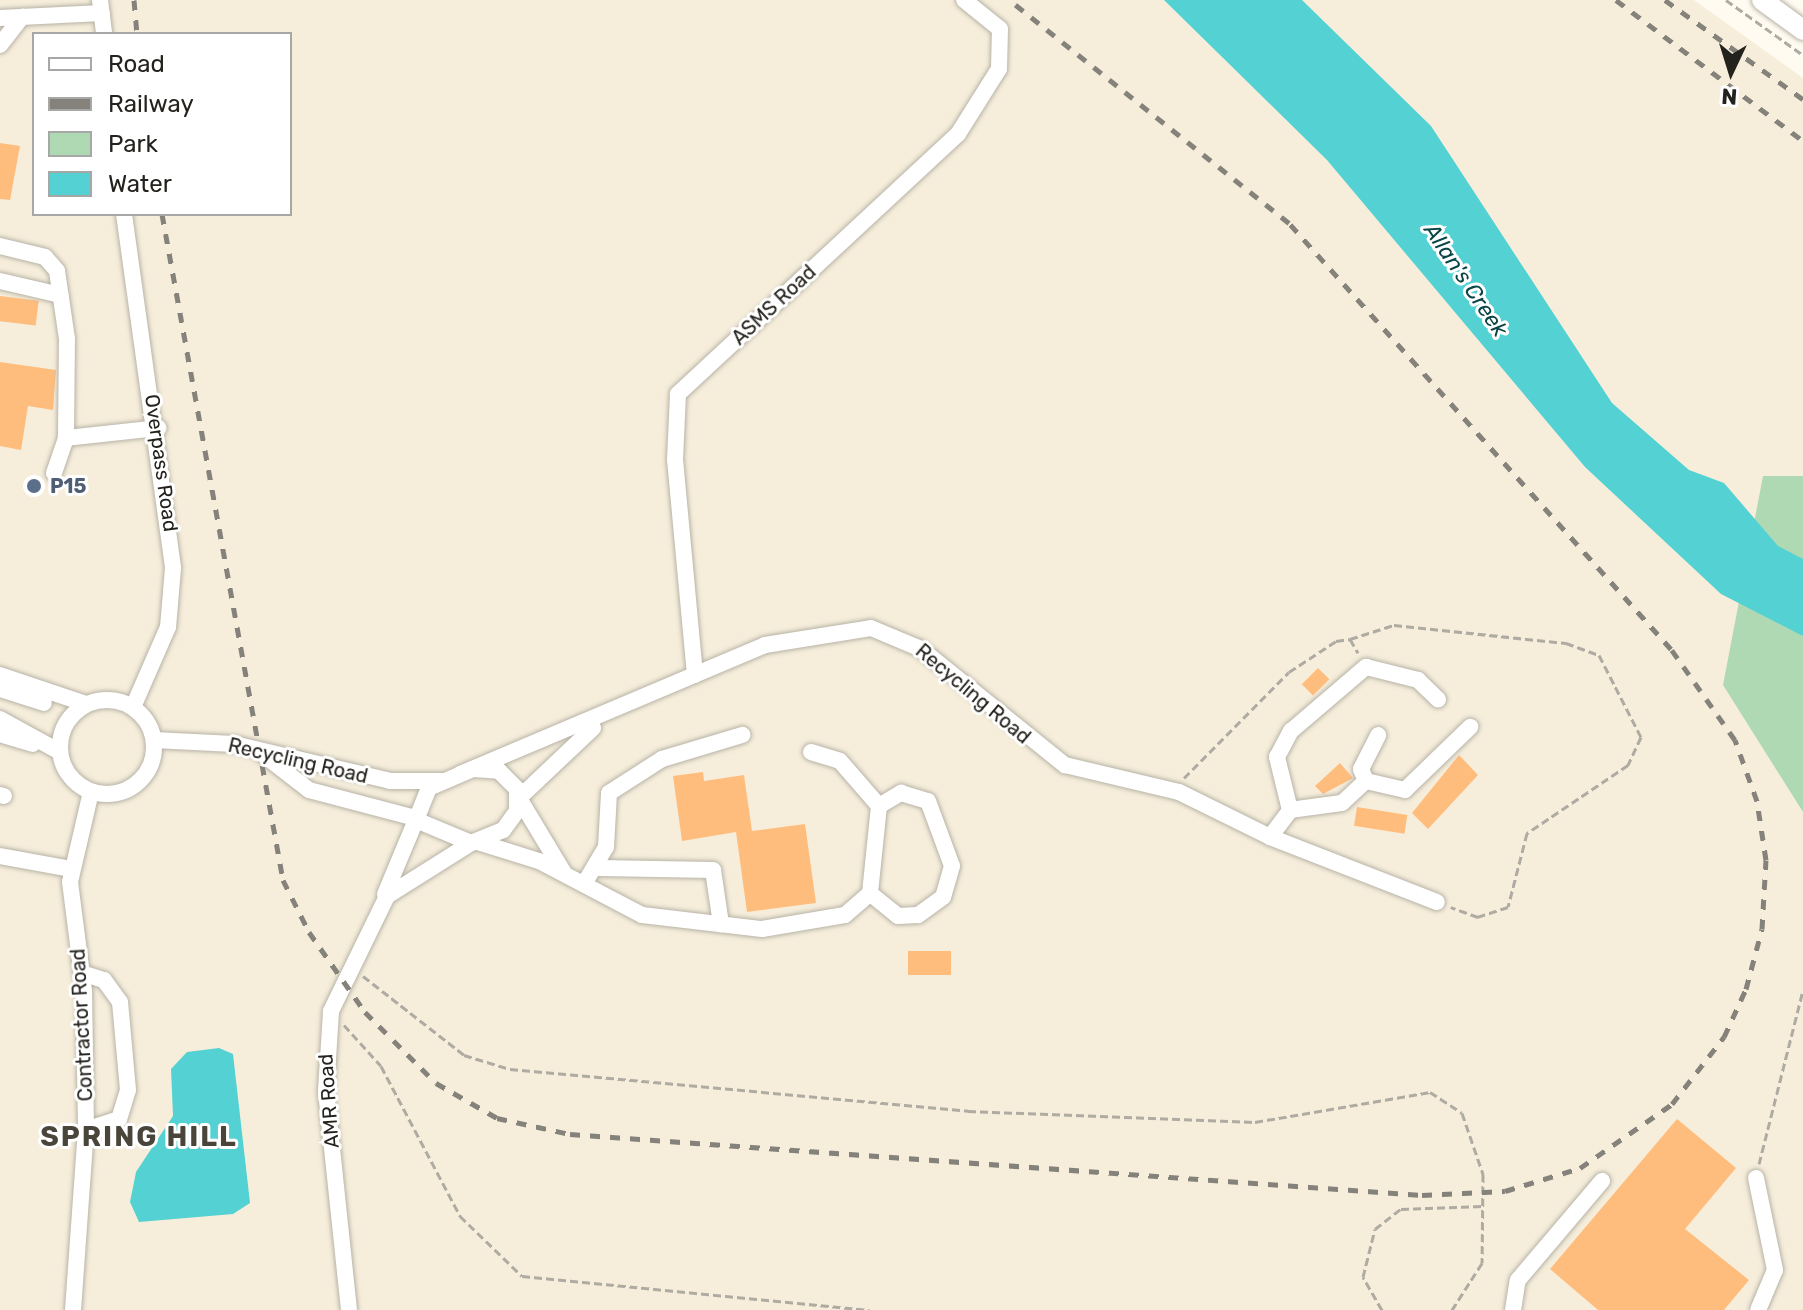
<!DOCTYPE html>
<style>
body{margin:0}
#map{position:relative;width:1803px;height:1310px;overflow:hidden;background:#fffbf1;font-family:Rubik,sans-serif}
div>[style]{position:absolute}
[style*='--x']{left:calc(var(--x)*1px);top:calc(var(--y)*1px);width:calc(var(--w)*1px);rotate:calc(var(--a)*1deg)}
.built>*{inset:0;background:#f6eedb}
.green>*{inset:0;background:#afd9b3}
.water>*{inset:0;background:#53d1d3}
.building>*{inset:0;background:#febd7d;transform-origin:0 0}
.path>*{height:3px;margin-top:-1.5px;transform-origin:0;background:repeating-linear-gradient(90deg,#afaba3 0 8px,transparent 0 12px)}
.roads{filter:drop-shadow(0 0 2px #b8b3a7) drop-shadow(0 0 2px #b8b3a7)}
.minor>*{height:16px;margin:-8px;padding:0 8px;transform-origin:8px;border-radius:8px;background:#fff}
.minor>.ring{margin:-8px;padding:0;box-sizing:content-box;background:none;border:16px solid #fff;border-radius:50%}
.major>*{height:20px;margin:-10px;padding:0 10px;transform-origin:10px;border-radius:10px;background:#fff}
.rail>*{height:5px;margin-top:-2.5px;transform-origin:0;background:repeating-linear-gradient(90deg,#85827b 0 10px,transparent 0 20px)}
.dots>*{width:22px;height:22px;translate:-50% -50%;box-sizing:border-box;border:4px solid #fff;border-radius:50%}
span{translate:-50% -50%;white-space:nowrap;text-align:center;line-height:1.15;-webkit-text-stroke:6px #fff;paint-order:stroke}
.street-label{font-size:20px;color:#24221d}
.service-label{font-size:20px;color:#4e5e75;font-weight:700}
.left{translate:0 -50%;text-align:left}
.water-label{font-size:22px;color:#0a4546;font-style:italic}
.district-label{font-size:28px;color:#49453b;font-weight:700;letter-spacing:2px}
.legend{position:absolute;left:32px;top:32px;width:260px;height:184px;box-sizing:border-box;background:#fff;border:2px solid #a7a7a5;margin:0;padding:10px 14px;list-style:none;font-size:24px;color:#24221d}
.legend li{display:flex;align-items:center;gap:16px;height:40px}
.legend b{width:40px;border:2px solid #a7a7a5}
.north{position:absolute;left:1691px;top:32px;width:80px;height:80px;-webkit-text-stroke:6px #fff;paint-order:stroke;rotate:184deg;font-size:22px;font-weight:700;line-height:32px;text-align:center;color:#24221d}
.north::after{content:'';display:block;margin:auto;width:28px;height:36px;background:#24221d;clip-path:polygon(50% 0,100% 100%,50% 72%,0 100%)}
</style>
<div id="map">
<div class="built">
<i style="clip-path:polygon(evenodd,0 0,1694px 0,1803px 78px,1803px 1310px,0 1310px,0 0,34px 34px,290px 34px,290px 214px,34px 214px,34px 34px)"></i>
</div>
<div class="green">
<i style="clip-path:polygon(1763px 476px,1803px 476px,1803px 812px,1723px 685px)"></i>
</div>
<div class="water">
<i style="clip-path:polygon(1164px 0,1302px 0,1431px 126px,1612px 403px,1689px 470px,1724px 483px,1778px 546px,1803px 559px,1803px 636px,1721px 594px,1585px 467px,1327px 160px)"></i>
<i style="clip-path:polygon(219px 1048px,233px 1054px,250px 1203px,233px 1214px,139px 1222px,130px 1202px,136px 1172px,173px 1116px,171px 1069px,187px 1052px)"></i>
</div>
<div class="building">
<i style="clip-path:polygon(0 143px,20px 146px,10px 200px,0 199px)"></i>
<i style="left:0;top:296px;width:39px;height:25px;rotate:7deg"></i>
<i style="clip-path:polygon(0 362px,56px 370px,53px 410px,28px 406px,21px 450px,0 446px)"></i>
<i style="left:1318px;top:668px;width:16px;height:23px;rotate:45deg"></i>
<i style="clip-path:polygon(1459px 755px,1478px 775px,1428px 829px,1412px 813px)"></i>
<i style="clip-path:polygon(1340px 763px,1353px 778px,1323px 794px,1315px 786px)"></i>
<i style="clip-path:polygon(703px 772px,704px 781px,744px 775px,752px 831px,805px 824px,816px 903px,747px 912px,736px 832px,682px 841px,673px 776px)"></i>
<i style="left:1357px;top:807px;width:51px;height:19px;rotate:9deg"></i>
<i style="left:908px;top:951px;width:43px;height:24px"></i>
<i style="clip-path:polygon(1677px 1119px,1736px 1168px,1685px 1229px,1749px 1280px,1724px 1310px,1598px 1310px,1550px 1269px)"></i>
</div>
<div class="path">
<i style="--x:1726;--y:0;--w:95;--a:35.5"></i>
<i style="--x:1350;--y:639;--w:46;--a:-17.7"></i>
<i style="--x:1394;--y:625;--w:173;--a:6"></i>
<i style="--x:1566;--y:643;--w:35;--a:20"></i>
<i style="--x:1599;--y:655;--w:92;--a:62.9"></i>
<i style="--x:1641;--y:737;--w:31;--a:115"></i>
<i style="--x:1628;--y:765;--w:122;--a:146"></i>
<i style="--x:1527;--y:833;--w:76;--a:104.4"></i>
<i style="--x:1508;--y:907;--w:32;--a:162"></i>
<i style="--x:1478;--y:917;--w:29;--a:-160"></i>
<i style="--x:1184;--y:778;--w:149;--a:-45.3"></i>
<i style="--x:1289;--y:672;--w:56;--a:-33.4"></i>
<i style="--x:1336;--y:641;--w:14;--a:-8"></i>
<i style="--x:1350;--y:639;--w:16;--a:60"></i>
<i style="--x:363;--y:976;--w:128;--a:38"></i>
<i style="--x:464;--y:1055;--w:48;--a:16.9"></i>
<i style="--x:510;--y:1069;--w:460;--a:5.2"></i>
<i style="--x:968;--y:1111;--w:287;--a:2.2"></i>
<i style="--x:1255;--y:1122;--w:178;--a:-9.7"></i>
<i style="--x:1430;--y:1092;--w:38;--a:33"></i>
<i style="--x:1462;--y:1113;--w:65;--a:71"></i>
<i style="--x:1483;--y:1174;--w:89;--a:90.6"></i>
<i style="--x:1482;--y:1263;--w:56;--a:122.6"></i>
<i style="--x:344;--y:1025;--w:55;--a:47.9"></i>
<i style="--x:381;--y:1066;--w:170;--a:62.2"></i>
<i style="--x:460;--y:1216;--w:86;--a:44.1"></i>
<i style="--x:522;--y:1276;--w:349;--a:5.6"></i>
<i style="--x:1759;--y:1164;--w:179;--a:-75.8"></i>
<i style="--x:1382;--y:1310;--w:38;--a:-120"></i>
<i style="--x:1363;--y:1277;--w:49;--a:-76"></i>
<i style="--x:1375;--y:1229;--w:33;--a:-38"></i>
<i style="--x:1401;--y:1209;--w:82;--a:-2.1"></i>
</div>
<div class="roads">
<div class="minor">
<i style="--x:100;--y:0;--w:34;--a:83"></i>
<i style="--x:0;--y:18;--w:102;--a:-2.8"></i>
<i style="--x:0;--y:45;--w:36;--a:-52"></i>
<i style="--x:124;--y:214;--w:357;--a:82.1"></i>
<i style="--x:173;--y:568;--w:59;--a:94.8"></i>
<i style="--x:168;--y:627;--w:87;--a:113.6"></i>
<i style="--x:0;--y:246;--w:46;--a:13.7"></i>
<i style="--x:45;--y:257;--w:18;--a:49"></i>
<i style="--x:57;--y:271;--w:69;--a:81.6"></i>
<i style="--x:67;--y:339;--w:99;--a:90.6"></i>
<i style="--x:0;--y:281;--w:62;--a:13.1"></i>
<i style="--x:54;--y:473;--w:37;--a:-71"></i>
<i style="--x:66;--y:438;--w:93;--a:-6.2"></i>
<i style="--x:0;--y:675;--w:91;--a:18.6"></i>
<i style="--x:695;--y:675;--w:216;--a:-95.3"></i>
<i style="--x:675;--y:460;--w:66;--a:-87.4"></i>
<i style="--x:678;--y:394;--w:382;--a:-42.9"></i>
<i style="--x:958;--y:134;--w:77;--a:-57.8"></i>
<i style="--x:999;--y:69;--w:40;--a:-88.6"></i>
<i style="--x:1000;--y:29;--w:46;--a:-141.1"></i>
<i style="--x:0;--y:689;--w:46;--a:17.7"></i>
<i class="ring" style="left:60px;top:700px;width:78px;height:78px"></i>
<i style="--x:0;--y:719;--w:68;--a:28.8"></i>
<i style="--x:0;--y:734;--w:34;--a:17"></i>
<i style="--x:154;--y:740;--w:80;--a:2.9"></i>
<i style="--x:234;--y:744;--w:160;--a:13.3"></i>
<i style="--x:390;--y:781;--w:51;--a:0"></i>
<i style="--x:260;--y:752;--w:62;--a:37.8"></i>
<i style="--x:309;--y:790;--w:110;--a:14.8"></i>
<i style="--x:811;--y:752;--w:30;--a:17"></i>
<i style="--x:840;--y:761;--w:60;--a:49.1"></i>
<i style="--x:473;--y:769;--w:26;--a:4"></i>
<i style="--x:499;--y:771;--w:25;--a:45"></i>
<i style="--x:517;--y:789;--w:22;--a:90"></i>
<i style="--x:517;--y:811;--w:24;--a:126"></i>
<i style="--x:503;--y:830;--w:35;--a:158"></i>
<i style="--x:471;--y:843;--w:60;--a:-157.3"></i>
<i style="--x:416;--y:820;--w:35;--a:-68"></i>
<i style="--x:429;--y:788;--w:48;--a:-23.4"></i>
<i style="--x:460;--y:774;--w:331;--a:-22.9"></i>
<i style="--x:765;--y:645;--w:107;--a:-9.1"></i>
<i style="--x:871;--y:628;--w:54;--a:22.8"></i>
<i style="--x:921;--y:649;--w:185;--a:38.9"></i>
<i style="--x:1065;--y:765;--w:117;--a:13.3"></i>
<i style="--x:1179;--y:792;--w:102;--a:26.3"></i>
<i style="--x:1270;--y:837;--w:179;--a:21.3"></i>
<i style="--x:1366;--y:781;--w:13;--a:-113"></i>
<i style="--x:1361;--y:769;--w:38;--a:-63"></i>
<i style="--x:0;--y:795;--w:4;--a:14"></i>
<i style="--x:519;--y:798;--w:102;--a:-43.4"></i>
<i style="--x:520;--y:800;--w:85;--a:58.9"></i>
<i style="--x:1290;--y:810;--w:52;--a:-7.7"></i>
<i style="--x:1342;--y:803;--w:33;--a:-43"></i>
<i style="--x:1366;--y:781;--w:40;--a:13"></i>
<i style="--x:1405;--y:790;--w:91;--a:-44.1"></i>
<i style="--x:1270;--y:837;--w:34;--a:-53"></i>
<i style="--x:1290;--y:810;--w:55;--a:-103.8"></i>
<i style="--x:1277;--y:757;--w:30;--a:-62"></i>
<i style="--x:1291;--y:731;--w:99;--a:-40.5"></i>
<i style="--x:1366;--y:667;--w:54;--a:14"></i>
<i style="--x:1418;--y:680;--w:28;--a:44"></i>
<i style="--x:478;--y:842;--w:64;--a:17.3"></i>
<i style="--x:539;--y:861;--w:116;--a:27.7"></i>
<i style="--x:642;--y:915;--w:121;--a:6.7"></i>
<i style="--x:762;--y:929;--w:84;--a:-9.6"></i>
<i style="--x:845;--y:915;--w:33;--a:-41"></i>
<i style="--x:870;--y:893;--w:87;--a:-84.1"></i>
<i style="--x:879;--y:806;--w:26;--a:-31"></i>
<i style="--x:901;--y:793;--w:28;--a:17"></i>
<i style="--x:928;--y:801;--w:69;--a:69.7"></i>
<i style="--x:952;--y:866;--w:32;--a:106"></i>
<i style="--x:943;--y:897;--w:31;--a:144"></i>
<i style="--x:918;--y:915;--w:20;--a:177"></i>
<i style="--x:898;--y:916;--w:36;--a:-141"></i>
<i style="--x:0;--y:856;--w:72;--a:10.4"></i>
<i style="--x:599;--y:868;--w:114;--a:1"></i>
<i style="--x:713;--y:870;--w:55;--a:81.6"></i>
<i style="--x:584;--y:884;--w:43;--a:-59.3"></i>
<i style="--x:606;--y:847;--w:54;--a:-86.8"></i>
<i style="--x:609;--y:793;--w:63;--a:-32.7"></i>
<i style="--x:662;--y:759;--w:84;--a:-16.7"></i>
<i style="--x:385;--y:894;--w:80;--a:-67.3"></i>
<i style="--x:82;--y:973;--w:23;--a:18"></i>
<i style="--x:104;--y:980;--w:27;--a:54"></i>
<i style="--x:120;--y:1002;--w:88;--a:84.8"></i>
<i style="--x:128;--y:1090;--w:30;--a:107"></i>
<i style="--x:119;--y:1119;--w:35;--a:162"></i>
<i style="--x:1756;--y:1178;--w:94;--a:78.3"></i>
<i style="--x:1775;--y:1270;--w:43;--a:113"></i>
<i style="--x:73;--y:1310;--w:180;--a:-85.9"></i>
<i style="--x:86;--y:1130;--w:139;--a:-90.8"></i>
<i style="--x:84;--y:991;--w:110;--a:-97.3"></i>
<i style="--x:70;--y:882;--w:92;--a:-76.9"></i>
<i style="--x:349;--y:1310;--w:220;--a:-96"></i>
<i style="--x:326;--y:1091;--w:80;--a:-86.4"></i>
<i style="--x:331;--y:1011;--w:128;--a:-64"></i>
<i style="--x:387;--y:896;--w:99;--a:-32.2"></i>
<i style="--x:1513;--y:1310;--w:30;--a:-81"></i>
<i style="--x:1518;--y:1280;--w:130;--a:-49.7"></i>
</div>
<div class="major">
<i style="--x:1762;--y:0;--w:51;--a:36.2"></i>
</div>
</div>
<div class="rail">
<i style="--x:134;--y:0;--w:34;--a:85"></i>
<i style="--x:1616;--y:0;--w:234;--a:37"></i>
<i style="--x:1665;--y:0;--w:170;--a:35.7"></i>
<i style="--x:162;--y:214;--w:677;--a:79.7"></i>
<i style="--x:283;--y:880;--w:58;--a:63.4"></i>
<i style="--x:309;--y:932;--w:98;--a:55"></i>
<i style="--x:365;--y:1012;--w:100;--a:45"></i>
<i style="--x:436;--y:1083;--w:70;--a:29.8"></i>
<i style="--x:497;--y:1118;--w:75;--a:12.4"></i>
<i style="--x:570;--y:1134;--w:854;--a:4.1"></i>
<i style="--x:1422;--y:1195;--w:83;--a:-2.8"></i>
<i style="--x:1505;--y:1191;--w:78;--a:-17"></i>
<i style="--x:1580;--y:1168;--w:112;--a:-34.8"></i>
<i style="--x:1672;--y:1104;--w:85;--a:-52.2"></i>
<i style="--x:1724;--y:1037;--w:53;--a:-65.4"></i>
<i style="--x:1746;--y:989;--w:62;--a:-75.1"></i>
<i style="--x:1762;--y:929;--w:69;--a:-86.7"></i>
<i style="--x:1766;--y:860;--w:60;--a:-98.7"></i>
<i style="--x:1757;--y:801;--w:65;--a:-109.8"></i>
<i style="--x:1735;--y:740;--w:111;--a:-125.1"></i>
<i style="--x:1671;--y:649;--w:572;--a:-131.88"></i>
<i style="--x:1289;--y:223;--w:357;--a:-141.4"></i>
</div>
<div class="dots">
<i style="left:34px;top:486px;background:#5c6f8a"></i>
</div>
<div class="street-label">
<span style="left:774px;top:305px;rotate:-43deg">ASMS Road</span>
<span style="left:161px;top:463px;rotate:82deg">Overpass Road</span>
<span style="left:973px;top:694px;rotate:40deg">Recycling Road</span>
<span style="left:298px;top:761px;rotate:13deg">Recycling Road</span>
<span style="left:82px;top:1025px;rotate:-93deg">Contractor Road</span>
<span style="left:329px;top:1101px;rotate:-94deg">AMR Road</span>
</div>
<div class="service-label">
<span class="left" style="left:50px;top:486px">P15</span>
</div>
<div class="water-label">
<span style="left:1466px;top:280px;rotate:56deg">Allan's Creek</span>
</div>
<div class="district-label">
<span style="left:139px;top:1137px">SPRING HILL</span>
</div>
<ul class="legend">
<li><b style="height:10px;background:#fff"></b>Road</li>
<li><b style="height:10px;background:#85827b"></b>Railway</li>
<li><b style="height:22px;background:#afd9b3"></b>Park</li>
<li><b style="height:22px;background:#53d1d3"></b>Water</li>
</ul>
<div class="north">N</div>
</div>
